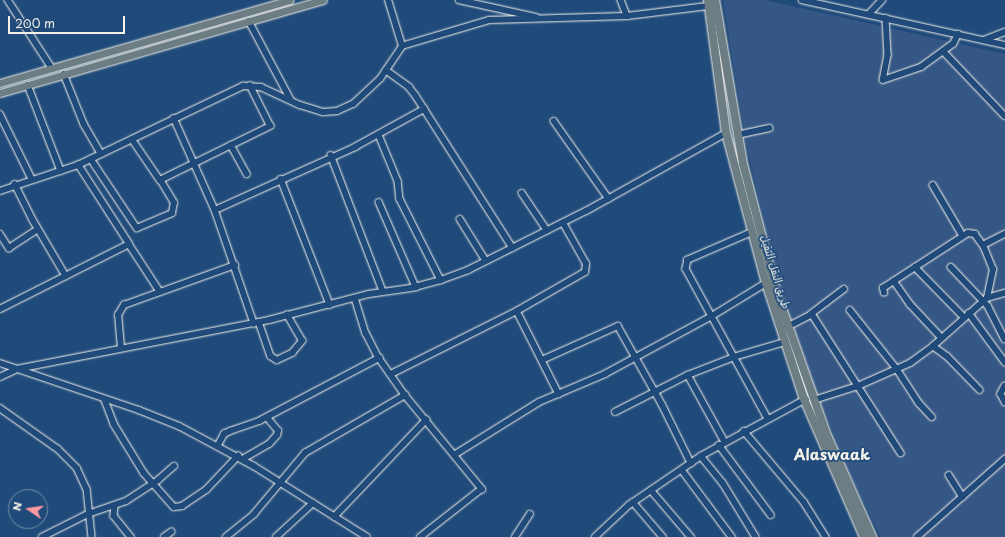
<!DOCTYPE html>
<meta charset="utf-8">
<style>
body{margin:0}
#map{position:relative;width:1005px;height:537px;overflow:hidden;background:#1f4a7a;font-family:"Playpen Sans","Playpen Sans Arabic",sans-serif}
div>[style]{position:absolute}
[style*='--x']{left:calc(var(--x)*1px);top:calc(var(--y)*1px);width:calc(var(--w)*1px);rotate:calc(var(--a)*1deg)}
.built>*{inset:0;background:#355785}
.roads{filter:drop-shadow(0 0 1px #f4f1e8) drop-shadow(0 0 1px #f4f1e8)}
.minor>*{height:5.5px;margin:-2.75px;padding:0 2.75px;transform-origin:2.75px;border-radius:2.75px;background:#1f4a7a}
.major>*{height:7px;margin:-3.5px;padding:0 3.5px;transform-origin:3.5px;border-radius:3.5px;background:#6c7e84}
.highway>*{height:8px;margin:-4px;padding:0 4px;transform-origin:4px;border-radius:4px;background:#6c7e84}
span{translate:-50% -50%;white-space:nowrap;text-align:center;line-height:1.15;-webkit-text-stroke:3.5px #1f4a7a;paint-order:stroke}
.street-label{font-size:11px;color:#f4f1e8}
.district-label{font-size:15px;color:#f4f1e8;font-weight:700}
.north{position:absolute;left:8px;top:489px;width:40px;height:40px;box-sizing:border-box;background:#1f4a7a;border:1px solid #748da6;border-radius:50%;rotate:283deg;font-size:11px;font-weight:700;line-height:16px;text-align:center;color:#f4f1e8}
.north::after{content:'';display:block;margin:auto;width:14px;height:18px;background:#ff9aa2;clip-path:polygon(50% 0,100% 100%,50% 72%,0 100%)}
.scale{position:absolute;left:8px;top:16px;width:117px;height:18px;box-sizing:border-box;border:2px solid #f4f1e8;border-top:0;padding-left:5px;font-size:12px;line-height:14px;white-space:nowrap;color:#f4f1e8;-webkit-text-stroke:3px #1f4a7a;paint-order:stroke}
</style>
<div id="map">
<div class="built">
<i style="clip-path:polygon(723px 0,765px 0,1005px 54px,1005px 537px,881px 537px,851px 477px,813px 383px,780px 288px,746px 144px)"></i>
</div>
<div class="roads">
<div class="minor">
<i style="--x:8;--y:0;--w:81;--a:57.1"></i>
<i style="--x:459;--y:0;--w:79;--a:12.4"></i>
<i style="--x:621;--y:0;--w:17;--a:69"></i>
<i style="--x:802;--y:0;--w:208;--a:12.5"></i>
<i style="--x:869;--y:14;--w:19;--a:-47"></i>
<i style="--x:886;--y:18;--w:37;--a:87"></i>
<i style="--x:888;--y:55;--w:25;--a:101"></i>
<i style="--x:883;--y:80;--w:40;--a:-18.9"></i>
<i style="--x:921;--y:67;--w:39;--a:-36"></i>
<i style="--x:953;--y:44;--w:11;--a:-63"></i>
<i style="--x:249;--y:21;--w:89;--a:62"></i>
<i style="--x:984;--y:40;--w:22;--a:-21"></i>
<i style="--x:402;--y:46;--w:91;--a:-16.6"></i>
<i style="--x:489;--y:20;--w:138;--a:-1.7"></i>
<i style="--x:627;--y:16;--w:83;--a:-7"></i>
<i style="--x:944;--y:52;--w:88;--a:46.4"></i>
<i style="--x:386;--y:70;--w:29;--a:36"></i>
<i style="--x:409;--y:87;--w:11;--a:52"></i>
<i style="--x:416;--y:96;--w:180;--a:57.5"></i>
<i style="--x:64;--y:74;--w:54;--a:68.2"></i>
<i style="--x:84;--y:124;--w:34;--a:60"></i>
<i style="--x:28;--y:85;--w:92;--a:69"></i>
<i style="--x:0;--y:114;--w:72;--a:63.8"></i>
<i style="--x:174;--y:118;--w:101;--a:66"></i>
<i style="--x:215;--y:210;--w:120;--a:71"></i>
<i style="--x:554;--y:121;--w:95;--a:54.8"></i>
<i style="--x:379;--y:135;--w:50;--a:67.6"></i>
<i style="--x:398;--y:181;--w:18;--a:84"></i>
<i style="--x:400;--y:199;--w:91;--a:63.2"></i>
<i style="--x:737;--y:135;--w:33;--a:-12"></i>
<i style="--x:132;--y:139;--w:50;--a:55.7"></i>
<i style="--x:160;--y:180;--w:123;--a:-26.1"></i>
<i style="--x:270;--y:126;--w:45;--a:-116.6"></i>
<i style="--x:231;--y:145;--w:33;--a:61"></i>
<i style="--x:331;--y:155;--w:146;--a:69.1"></i>
<i style="--x:91;--y:159;--w:83;--a:56.3"></i>
<i style="--x:137;--y:228;--w:38;--a:-23"></i>
<i style="--x:172;--y:213;--w:10;--a:-79"></i>
<i style="--x:174;--y:203;--w:27;--a:-121"></i>
<i style="--x:281;--y:179;--w:135;--a:68.7"></i>
<i style="--x:15;--y:184;--w:40;--a:63.4"></i>
<i style="--x:33;--y:220;--w:65;--a:59.5"></i>
<i style="--x:933;--y:185;--w:59;--a:59.5"></i>
<i style="--x:0;--y:191;--w:82;--a:-18.4"></i>
<i style="--x:78;--y:165;--w:183;--a:-25.6"></i>
<i style="--x:243;--y:86;--w:18;--a:3"></i>
<i style="--x:261;--y:87;--w:43;--a:24.8"></i>
<i style="--x:300;--y:105;--w:24;--a:17"></i>
<i style="--x:323;--y:112;--w:14;--a:-4"></i>
<i style="--x:337;--y:111;--w:17;--a:-24"></i>
<i style="--x:353;--y:104;--w:37;--a:-43"></i>
<i style="--x:380;--y:79;--w:40;--a:-56"></i>
<i style="--x:402;--y:46;--w:48;--a:-106.9"></i>
<i style="--x:522;--y:193;--w:45;--a:56"></i>
<i style="--x:379;--y:202;--w:93;--a:66.5"></i>
<i style="--x:215;--y:210;--w:154;--a:-24.2"></i>
<i style="--x:355;--y:147;--w:79;--a:-28.8"></i>
<i style="--x:460;--y:219;--w:49;--a:58.2"></i>
<i style="--x:751;--y:233;--w:69;--a:156.8"></i>
<i style="--x:688;--y:260;--w:9;--a:103"></i>
<i style="--x:686;--y:269;--w:171;--a:61.3"></i>
<i style="--x:0;--y:234;--w:17;--a:57"></i>
<i style="--x:9;--y:248;--w:30;--a:-33"></i>
<i style="--x:129;--y:244;--w:55;--a:56.9"></i>
<i style="--x:915;--y:267;--w:70;--a:45.6"></i>
<i style="--x:951;--y:267;--w:54;--a:46.5"></i>
<i style="--x:988;--y:306;--w:37;--a:63"></i>
<i style="--x:894;--y:281;--w:28;--a:55"></i>
<i style="--x:910;--y:304;--w:45;--a:46.8"></i>
<i style="--x:884;--y:293;--w:5;--a:-101"></i>
<i style="--x:883;--y:288;--w:101;--a:-32.9"></i>
<i style="--x:968;--y:233;--w:7;--a:8"></i>
<i style="--x:975;--y:234;--w:14;--a:54"></i>
<i style="--x:355;--y:298;--w:37;--a:73"></i>
<i style="--x:366;--y:333;--w:28;--a:63"></i>
<i style="--x:379;--y:358;--w:45;--a:54.9"></i>
<i style="--x:405;--y:395;--w:122;--a:50.7"></i>
<i style="--x:482;--y:489;--w:78;--a:141.8"></i>
<i style="--x:987;--y:298;--w:29;--a:-78"></i>
<i style="--x:993;--y:270;--w:27;--a:-112"></i>
<i style="--x:983;--y:245;--w:25;--a:-27"></i>
<i style="--x:0;--y:309;--w:144;--a:-26.7"></i>
<i style="--x:129;--y:244;--w:94;--a:-122.8"></i>
<i style="--x:850;--y:310;--w:75;--a:51.5"></i>
<i style="--x:897;--y:369;--w:40;--a:57.1"></i>
<i style="--x:919;--y:403;--w:19;--a:47"></i>
<i style="--x:517;--y:311;--w:93;--a:63.2"></i>
<i style="--x:969;--y:313;--w:61;--a:53.7"></i>
<i style="--x:811;--y:314;--w:41;--a:-37.1"></i>
<i style="--x:259;--y:322;--w:36;--a:71"></i>
<i style="--x:271;--y:356;--w:7;--a:34"></i>
<i style="--x:277;--y:360;--w:17;--a:-25"></i>
<i style="--x:292;--y:353;--w:16;--a:-50"></i>
<i style="--x:302;--y:341;--w:30;--a:-120"></i>
<i style="--x:787;--y:327;--w:28;--a:-27"></i>
<i style="--x:812;--y:314;--w:165;--a:57.4"></i>
<i style="--x:933;--y:346;--w:17;--a:36"></i>
<i style="--x:947;--y:356;--w:47;--a:45.9"></i>
<i style="--x:121;--y:348;--w:33;--a:-95"></i>
<i style="--x:118;--y:315;--w:12;--a:-59"></i>
<i style="--x:124;--y:305;--w:118;--a:-19.8"></i>
<i style="--x:542;--y:360;--w:83;--a:-24.1"></i>
<i style="--x:618;--y:326;--w:90;--a:60.6"></i>
<i style="--x:662;--y:404;--w:66;--a:63.8"></i>
<i style="--x:0;--y:363;--w:147;--a:18.7"></i>
<i style="--x:139;--y:410;--w:43;--a:21.8"></i>
<i style="--x:179;--y:426;--w:85;--a:28.1"></i>
<i style="--x:254;--y:466;--w:133;--a:32.1"></i>
<i style="--x:391;--y:374;--w:141;--a:-26.6"></i>
<i style="--x:517;--y:311;--w:78;--a:-29.8"></i>
<i style="--x:585;--y:272;--w:8;--a:-83"></i>
<i style="--x:586;--y:264;--w:47;--a:-119.3"></i>
<i style="--x:688;--y:375;--w:77;--a:61.1"></i>
<i style="--x:0;--y:377;--w:19;--a:-25"></i>
<i style="--x:17;--y:369;--w:257;--a:-11"></i>
<i style="--x:269;--y:320;--w:103;--a:-14.6"></i>
<i style="--x:369;--y:294;--w:42;--a:-8.1"></i>
<i style="--x:411;--y:288;--w:31;--a:-15"></i>
<i style="--x:441;--y:280;--w:29;--a:-20"></i>
<i style="--x:468;--y:270;--w:132;--a:-26.6"></i>
<i style="--x:586;--y:211;--w:160;--a:-29.1"></i>
<i style="--x:1005;--y:386;--w:9;--a:117"></i>
<i style="--x:1001;--y:394;--w:9;--a:63"></i>
<i style="--x:105;--y:400;--w:26;--a:69"></i>
<i style="--x:114;--y:424;--w:57;--a:58.5"></i>
<i style="--x:144;--y:473;--w:45;--a:48.6"></i>
<i style="--x:174;--y:507;--w:8;--a:-7"></i>
<i style="--x:182;--y:506;--w:29;--a:-34"></i>
<i style="--x:206;--y:490;--w:47;--a:-46.7"></i>
<i style="--x:814;--y:400;--w:46;--a:-17.7"></i>
<i style="--x:858;--y:386;--w:57;--a:-23.9"></i>
<i style="--x:910;--y:363;--w:29;--a:-36"></i>
<i style="--x:933;--y:346;--w:72;--a:-41.6"></i>
<i style="--x:987;--y:298;--w:19;--a:-16"></i>
<i style="--x:0;--y:408;--w:71;--a:35.3"></i>
<i style="--x:58;--y:449;--w:27;--a:45"></i>
<i style="--x:77;--y:468;--w:23;--a:65"></i>
<i style="--x:87;--y:489;--w:48;--a:84.1"></i>
<i style="--x:615;--y:412;--w:82;--a:-26.9"></i>
<i style="--x:688;--y:375;--w:49;--a:-21.4"></i>
<i style="--x:734;--y:357;--w:53;--a:-16.4"></i>
<i style="--x:744;--y:431;--w:93;--a:49.8"></i>
<i style="--x:804;--y:502;--w:41;--a:57.8"></i>
<i style="--x:218;--y:445;--w:13;--a:-61"></i>
<i style="--x:224;--y:434;--w:7;--a:-27"></i>
<i style="--x:230;--y:431;--w:31;--a:-19"></i>
<i style="--x:259;--y:421;--w:136;--a:-27.7"></i>
<i style="--x:719;--y:445;--w:87;--a:53.4"></i>
<i style="--x:454;--y:455;--w:100;--a:-31.9"></i>
<i style="--x:539;--y:402;--w:72;--a:-23"></i>
<i style="--x:605;--y:374;--w:122;--a:-28.5"></i>
<i style="--x:712;--y:316;--w:63;--a:-31.4"></i>
<i style="--x:701;--y:456;--w:35;--a:51"></i>
<i style="--x:723;--y:483;--w:63;--a:58.6"></i>
<i style="--x:243;--y:459;--w:30;--a:-30"></i>
<i style="--x:269;--y:444;--w:12;--a:-48"></i>
<i style="--x:277;--y:435;--w:4;--a:-76"></i>
<i style="--x:278;--y:431;--w:17;--a:-130"></i>
<i style="--x:682;--y:470;--w:84;--a:53.3"></i>
<i style="--x:949;--y:475;--w:26;--a:58"></i>
<i style="--x:651;--y:490;--w:62;--a:49.6"></i>
<i style="--x:633;--y:502;--w:46;--a:49.4"></i>
<i style="--x:115;--y:506;--w:10;--a:96"></i>
<i style="--x:114;--y:516;--w:27;--a:51"></i>
<i style="--x:334;--y:517;--w:134;--a:-46.5"></i>
<i style="--x:42;--y:537;--w:51;--a:-26.6"></i>
<i style="--x:88;--y:514;--w:40;--a:-18.9"></i>
<i style="--x:126;--y:501;--w:38;--a:-33"></i>
<i style="--x:158;--y:480;--w:21;--a:-41"></i>
<i style="--x:164;--y:537;--w:9;--a:-36"></i>
<i style="--x:226;--y:537;--w:36;--a:-39"></i>
<i style="--x:254;--y:514;--w:80;--a:-50.1"></i>
<i style="--x:305;--y:453;--w:116;--a:-30.1"></i>
<i style="--x:276;--y:537;--w:50;--a:-42.6"></i>
<i style="--x:515;--y:537;--w:27;--a:-57"></i>
<i style="--x:595;--y:537;--w:47;--a:-43.3"></i>
<i style="--x:629;--y:505;--w:87;--a:-34.2"></i>
<i style="--x:701;--y:456;--w:119;--a:-28.5"></i>
<i style="--x:917;--y:537;--w:118;--a:-41.6"></i>
</div>
<div class="major">
<i style="--x:0;--y:83;--w:301;--a:-16"></i>
<i style="--x:0;--y:93;--w:336;--a:-16.1"></i>
</div>
<div class="highway">
<i style="--x:708;--y:0;--w:134;--a:82.3"></i>
<i style="--x:726;--y:133;--w:155;--a:75.1"></i>
<i style="--x:766;--y:283;--w:122;--a:71.9"></i>
<i style="--x:804;--y:399;--w:150;--a:66.5"></i>
<i style="--x:715;--y:0;--w:166;--a:80.3"></i>
<i style="--x:743;--y:164;--w:131;--a:75.4"></i>
<i style="--x:776;--y:291;--w:151;--a:70.6"></i>
<i style="--x:826;--y:433;--w:114;--a:66.1"></i>
</div>
</div>
<div class="street-label">
<span style="left:775px;top:272px;rotate:73deg">طريق النقل الثقيل</span>
</div>
<div class="district-label">
<span style="left:832px;top:454px">Alaswaak</span>
</div>
<div class="north">N</div>
<div class="scale">200 m</div>
</div>
